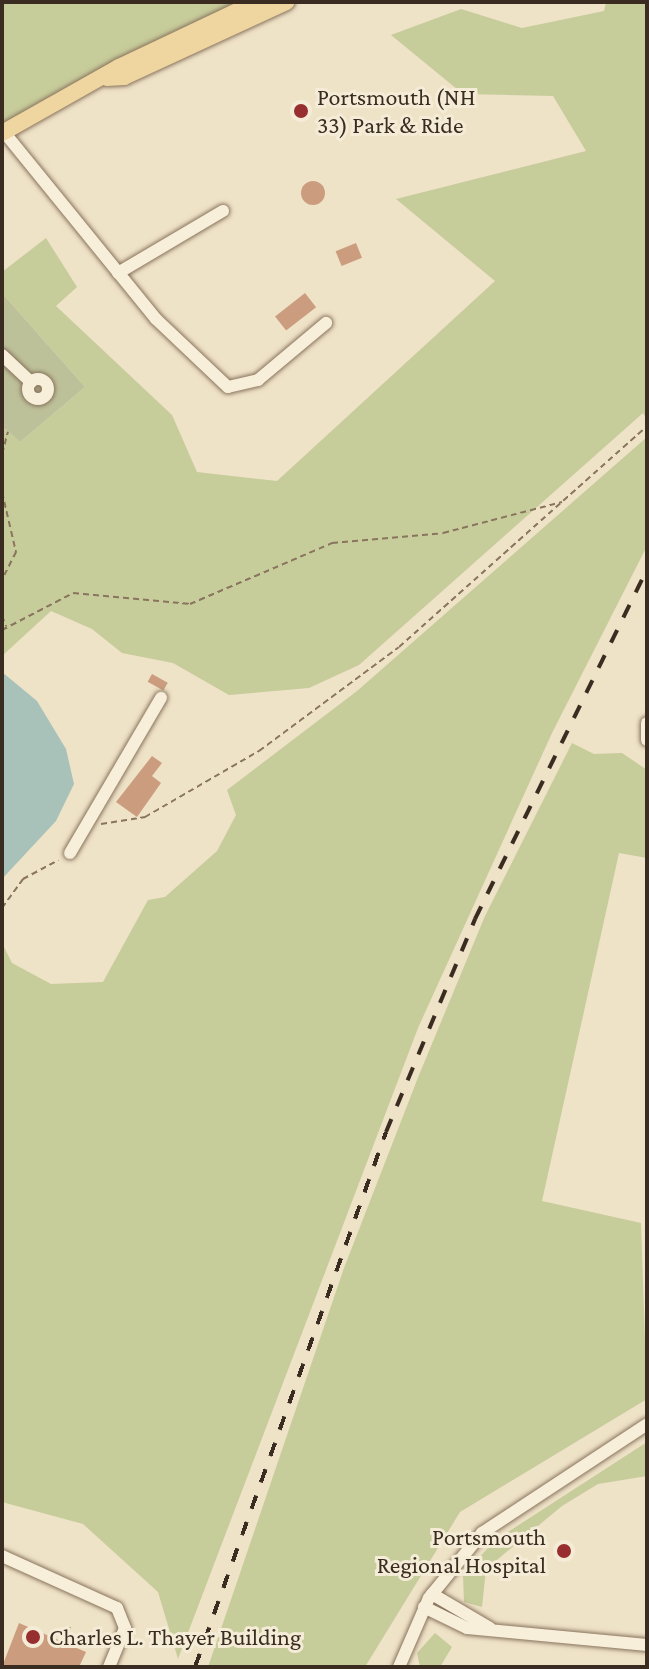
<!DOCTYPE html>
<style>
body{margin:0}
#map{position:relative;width:649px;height:1669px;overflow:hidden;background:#eee2c7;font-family:"Crimson Pro",serif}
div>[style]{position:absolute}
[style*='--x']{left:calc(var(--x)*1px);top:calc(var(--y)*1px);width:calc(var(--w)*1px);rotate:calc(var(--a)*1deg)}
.green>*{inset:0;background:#c7cc9b}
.cemetery>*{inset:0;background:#bdc19a}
.water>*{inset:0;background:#a8c2ba}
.building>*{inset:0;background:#cb9d7e;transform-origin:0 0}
.round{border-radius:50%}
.path>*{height:2px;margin-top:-1px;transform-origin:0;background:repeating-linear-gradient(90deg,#89745d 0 6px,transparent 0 10px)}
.roads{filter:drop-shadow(0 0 2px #89745d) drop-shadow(0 0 2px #89745d)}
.minor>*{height:12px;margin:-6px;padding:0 6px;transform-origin:6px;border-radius:6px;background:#f8efda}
.minor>.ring{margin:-6px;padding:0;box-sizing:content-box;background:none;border:12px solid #f8efda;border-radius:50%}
.major>*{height:16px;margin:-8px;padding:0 8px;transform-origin:8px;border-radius:8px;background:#efd6a0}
.rail>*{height:4px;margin-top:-2px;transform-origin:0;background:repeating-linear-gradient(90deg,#3a2c20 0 14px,transparent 0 28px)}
.dots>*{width:22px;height:22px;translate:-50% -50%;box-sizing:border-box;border:4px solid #f5ecd7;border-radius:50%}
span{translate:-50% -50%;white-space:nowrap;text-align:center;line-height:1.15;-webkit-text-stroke:6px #f5ecd7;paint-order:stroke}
.poi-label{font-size:24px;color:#3a2c20}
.left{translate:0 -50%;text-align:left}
.right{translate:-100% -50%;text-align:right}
.frame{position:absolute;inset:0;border:4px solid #3a2c20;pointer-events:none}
</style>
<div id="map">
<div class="green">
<i style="clip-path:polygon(2px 2px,260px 2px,2px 139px)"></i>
<i style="clip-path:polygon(606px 2px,647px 2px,647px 420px,643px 413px,359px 665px,309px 688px,229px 695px,173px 663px,122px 653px,92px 629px,51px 611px,2px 656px,2px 426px,20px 442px,85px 387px,2px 293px,2px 272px,46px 238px,77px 287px,56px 306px,172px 415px,197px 472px,277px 481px,495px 281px,396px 199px,586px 151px,553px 96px,463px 94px,391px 35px,461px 9px,522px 28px,604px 11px)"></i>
<i style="clip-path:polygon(647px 437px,647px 546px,552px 733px,418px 1028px,178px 1659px,158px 1592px,83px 1524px,2px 1502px,2px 943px,12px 963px,51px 984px,103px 982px,148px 900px,165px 897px,217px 851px,236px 815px,227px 790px,357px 691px)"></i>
<i style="clip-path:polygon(572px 743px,594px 754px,622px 753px,647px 770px,647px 858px,619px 853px,542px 1201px,641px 1223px,647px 1399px,460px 1512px,365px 1667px,208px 1667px,344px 1268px,419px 1075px,485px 916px)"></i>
<i style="clip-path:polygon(647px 1442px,647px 1476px,598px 1484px,562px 1506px,486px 1569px,482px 1607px,464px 1602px,463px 1576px,494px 1541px)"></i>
<i style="clip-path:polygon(435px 1633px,452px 1647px,440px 1667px,420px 1667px,417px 1653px)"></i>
</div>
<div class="cemetery">
<i style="clip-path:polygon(2px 293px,85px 387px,20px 442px,2px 426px)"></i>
</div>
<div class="water">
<i style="clip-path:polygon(2px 672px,37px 701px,66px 749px,74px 784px,56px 821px,2px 879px)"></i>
</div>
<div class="building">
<i class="round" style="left:301px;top:181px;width:24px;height:24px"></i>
<i style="left:356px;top:243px;width:16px;height:22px;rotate:68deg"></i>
<i style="left:305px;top:293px;width:18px;height:38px;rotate:52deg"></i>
<i style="left:152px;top:674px;width:18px;height:9px;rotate:29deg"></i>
<i style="clip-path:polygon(152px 756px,162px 763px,152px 776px,161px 783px,137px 817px,116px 802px)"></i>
<i style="clip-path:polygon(19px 1623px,86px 1652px,79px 1667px,2px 1667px)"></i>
</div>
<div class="path">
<i style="--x:318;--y:2;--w:2;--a:63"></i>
<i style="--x:2;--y:454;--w:23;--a:-75"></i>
<i style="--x:2;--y:492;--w:62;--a:76.9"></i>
<i style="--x:16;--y:552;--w:30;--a:117"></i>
<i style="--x:2;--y:616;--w:11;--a:68"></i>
<i style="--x:2;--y:630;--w:80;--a:-27.5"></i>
<i style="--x:73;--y:593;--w:118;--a:5.4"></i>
<i style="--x:190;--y:604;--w:155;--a:-23.2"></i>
<i style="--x:332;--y:543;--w:111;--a:-5.1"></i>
<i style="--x:443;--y:533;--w:123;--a:-14.6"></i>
<i style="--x:101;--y:824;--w:45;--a:-9"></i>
<i style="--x:145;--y:817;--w:132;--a:-30.1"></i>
<i style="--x:259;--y:751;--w:174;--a:-36.6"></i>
<i style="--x:399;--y:647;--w:332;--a:-41.7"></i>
<i style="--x:2;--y:908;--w:36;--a:-54"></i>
<i style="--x:23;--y:879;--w:40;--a:-28"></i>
<i style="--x:67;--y:1643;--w:19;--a:-81"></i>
</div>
<div class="roads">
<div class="minor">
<i style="--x:4;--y:132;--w:241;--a:50.9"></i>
<i style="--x:156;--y:319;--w:99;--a:43.4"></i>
<i style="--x:228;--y:387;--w:31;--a:-13"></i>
<i style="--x:258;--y:380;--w:89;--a:-40"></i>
<i style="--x:118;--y:273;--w:122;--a:-30.6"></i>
<i style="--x:2;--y:355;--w:40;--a:43"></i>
<i class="ring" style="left:28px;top:379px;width:8px;height:8px"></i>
<i style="--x:647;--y:723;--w:17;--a:90"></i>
<i style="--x:70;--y:853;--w:180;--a:-59.6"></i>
<i style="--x:2;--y:1556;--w:126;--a:24.3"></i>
<i style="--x:117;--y:1608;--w:22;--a:68"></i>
<i style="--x:125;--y:1628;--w:42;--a:112.3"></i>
<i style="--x:432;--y:1594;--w:67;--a:30.4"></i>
<i style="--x:424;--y:1607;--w:48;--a:26"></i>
<i style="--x:467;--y:1628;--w:181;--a:5.4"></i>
<i style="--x:399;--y:1667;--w:75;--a:-66.5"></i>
<i style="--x:429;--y:1598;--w:84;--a:-50.8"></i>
<i style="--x:482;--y:1533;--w:198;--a:-33.4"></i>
</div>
<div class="major">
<i style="--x:107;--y:78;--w:17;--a:-3"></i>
<i style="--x:124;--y:77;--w:179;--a:-24.8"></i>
<i style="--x:2;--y:133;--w:134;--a:-29.4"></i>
<i style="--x:119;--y:67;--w:152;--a:-25.4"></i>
</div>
</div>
<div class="rail">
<i style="--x:195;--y:1667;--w:568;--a:-70.35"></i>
<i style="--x:386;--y:1132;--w:231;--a:-67.3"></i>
<i style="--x:475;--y:919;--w:389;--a:-63.8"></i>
</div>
<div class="dots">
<i style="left:301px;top:111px;background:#972e2f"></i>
<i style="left:564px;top:1551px;background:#972e2f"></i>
<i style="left:33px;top:1637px;background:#972e2f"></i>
</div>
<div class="poi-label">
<span class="left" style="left:317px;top:111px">Portsmouth (NH<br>33) Park &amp; Ride</span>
<span class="right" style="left:546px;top:1551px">Portsmouth<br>Regional Hospital</span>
<span class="left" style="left:49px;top:1637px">Charles L. Thayer Building</span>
</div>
<div class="frame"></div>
</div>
